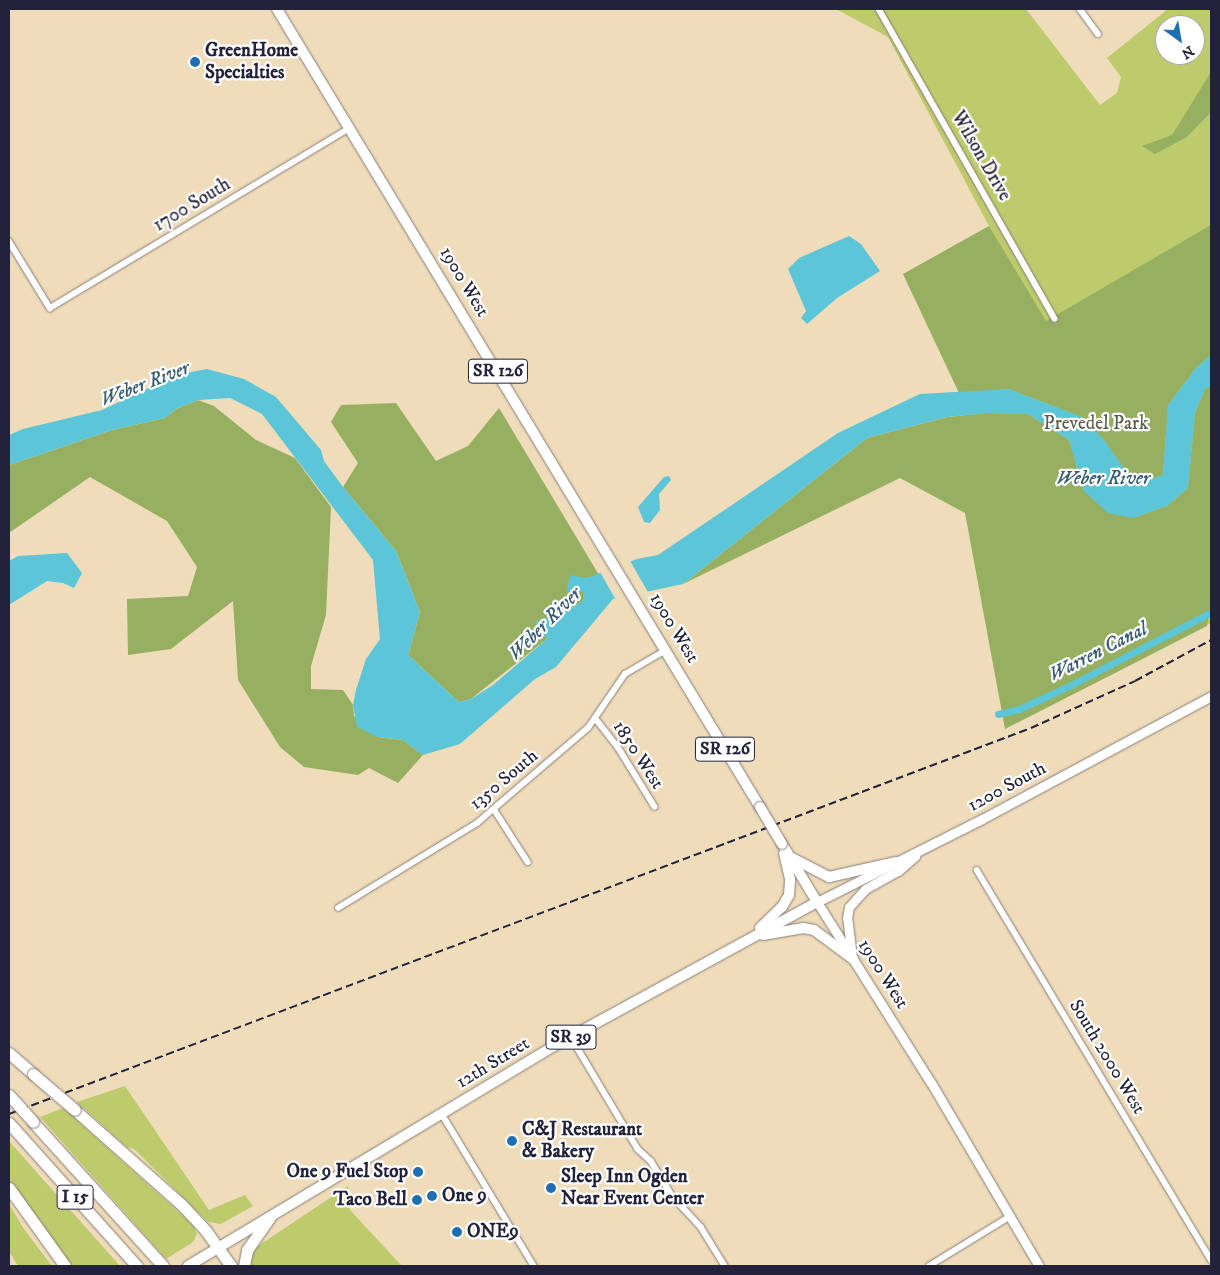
<!DOCTYPE html>
<style>
body{margin:0}
#map{position:relative;width:1220px;height:1275px;overflow:hidden;background:#efdcba;font-family:"IM FELL DW Pica",serif}
div>[style]{position:absolute}
[style*='--x']{left:calc(var(--x)*1px);top:calc(var(--y)*1px);width:calc(var(--w)*1px);rotate:calc(var(--a)*1deg)}
.green>*{inset:0;background:#becb6c}
.forest>*{inset:0;background:#96af60}
.water>*{inset:0;background:#5cc5d8}
.pier>*{inset:0;background:#efdcba}
.canal>*{height:7px;margin:-3.5px;padding:0 3.5px;transform-origin:3.5px;border-radius:3.5px;background:#5cc5d8}
.roads{filter:drop-shadow(0 0 1px #887f7a) drop-shadow(0 0 1px #887f7a)}
.minor>*{height:5.5px;margin:-2.75px;padding:0 2.75px;transform-origin:2.75px;border-radius:2.75px;background:#fff}
.secondary>*{height:9px;margin:-4.5px;padding:0 4.5px;transform-origin:4.5px;border-radius:4.5px;background:#fff}
.primary>*{height:10px;margin:-5px;padding:0 5px;transform-origin:5px;border-radius:5px;background:#fff}
.motorway>*{height:11px;margin:-5.5px;padding:0 5.5px;transform-origin:5.5px;border-radius:5.5px;background:#fff}
.rail>*{height:2px;margin-top:-1px;transform-origin:0;background:repeating-linear-gradient(90deg,#22223b 0 8px,transparent 0 12px)}
.bridges{filter:drop-shadow(0 0 1px #887f7a) drop-shadow(0 0 1px #887f7a)}
.primary-bridge>*{height:10px;margin:-5px;padding:0 5px;transform-origin:5px;border-radius:5px;background:#fff}
.motorway-bridge>*{height:11px;margin:-5.5px;padding:0 5.5px;transform-origin:5.5px;border-radius:5.5px;background:#fff}
.dots>*{width:14px;height:14px;translate:-50% -50%;box-sizing:border-box;border:2px solid #fff;border-radius:50%}
span{translate:-50% -50%;white-space:nowrap;text-align:center;line-height:1.15;-webkit-text-stroke:4.5px #fff;paint-order:stroke}
.shield-label span{padding:1px 4px;background:#fff;border:1px solid;border-radius:4px;-webkit-text-stroke-width:0}
.shield-label{font-size:18px;color:#22223b;font-weight:700}
.poi-label{font-size:19px;color:#22223b;font-weight:700}
.left{translate:0 -50%;text-align:left}
.right{translate:-100% -50%;text-align:right}
.street-label{font-size:19px;color:#22223b}
.park-label{font-size:19px;color:#595d4c}
.water-label{font-size:20px;color:#365b72;font-style:italic}
.frame{position:absolute;inset:0;border:10px solid #22223b;pointer-events:none}
.north{position:absolute;left:1155px;top:15px;width:50px;height:50px;box-sizing:border-box;background:#fff;border:1px solid #a7a7b1;border-radius:50%;rotate:148deg;font-size:14px;font-weight:700;line-height:20px;text-align:center;color:#22223b}
.north::after{content:'';display:block;margin:auto;width:18px;height:22px;background:#1f6fb2;clip-path:polygon(50% 0,100% 100%,50% 72%,0 100%)}
</style>
<div id="map">
<div class="green">
<i style="clip-path:polygon(evenodd,836px 9px,1026px 9px,1100px 105px,1117px 93px,1121px 77px,1107px 58px,1168px 9px,1211px 9px,1211px 623px,1103px 679px,964px 423px,957px 371px,1045px 321px,989px 226px,888px 37px,836px 9px,1165px 25px,1195px 25px,1195px 55px,1165px 55px,1165px 25px)"></i>
<i style="clip-path:polygon(125px 1086px,209px 1210px,245px 1195px,253px 1206px,221px 1224px,208px 1222px,134px 1149px,127px 1147px,77px 1102px)"></i>
<i style="clip-path:polygon(63px 1108px,193px 1225px,197px 1234px,193px 1242px,166px 1259px,40px 1117px)"></i>
<i style="clip-path:polygon(9px 1141px,120px 1266px,72px 1266px,9px 1180px)"></i>
<i style="clip-path:polygon(348px 1186px,350px 1210px,402px 1266px,248px 1266px,255px 1248px)"></i>
<i style="clip-path:polygon(9px 1204px,24px 1229px,52px 1266px,18px 1266px,9px 1251px)"></i>
</div>
<div class="forest">
<i style="clip-path:polygon(1211px 72px,1211px 112px,1187px 137px,1155px 154px,1142px 146px,1172px 135px)"></i>
<i style="clip-path:polygon(1211px 225px,1211px 355px,1196px 368px,1168px 405px,1163px 475px,1142px 483px,1123px 467px,1104px 440px,1082px 417px,1009px 389px,959px 393px,903px 274px,989px 226px,1046px 321px)"></i>
<i style="clip-path:polygon(1211px 385px,1211px 600px,1207px 626px,1005px 729px,965px 513px,900px 478px,683px 584px,867px 438px,947px 417px,987px 413px,1028px 414px,1069px 440px,1084px 491px,1133px 518px,1167px 506px,1188px 488px,1195px 413px,1205px 389px)"></i>
<i style="clip-path:polygon(198px 400px,214px 406px,256px 440px,295px 458px,331px 507px,326px 615px,311px 666px,311px 689px,343px 690px,353px 705px,354px 716px,378px 737px,403px 740px,423px 755px,398px 783px,369px 768px,358px 775px,304px 767px,280px 747px,238px 680px,233px 601px,171px 649px,128px 655px,127px 599px,188px 596px,197px 567px,167px 521px,90px 477px,9px 533px,9px 465px,112px 430px,165px 418px,176px 409px)"></i>
<i style="clip-path:polygon(396px 403px,436px 461px,468px 446px,499px 408px,599px 575px,587px 578px,583px 600px,574px 607px,536px 622px,548px 638px,471px 699px,459px 702px,408px 655px,420px 612px,396px 551px,343px 487px,358px 463px,331px 422px,341px 405px)"></i>
</div>
<div class="water">
<i style="clip-path:polygon(849px 236px,861px 244px,880px 271px,837px 298px,807px 324px,801px 318px,806px 311px,788px 269px,799px 258px)"></i>
<i style="clip-path:polygon(1211px 355px,1211px 385px,1205px 389px,1195px 413px,1188px 488px,1167px 506px,1133px 518px,1108px 513px,1084px 491px,1069px 440px,1028px 414px,987px 413px,947px 417px,867px 438px,683px 584px,613px 599px,556px 667px,535px 679px,460px 744px,423px 755px,403px 740px,378px 737px,357px 727px,353px 705px,356px 690px,366px 659px,380px 639px,373px 560px,262px 414px,230px 398px,198px 400px,176px 409px,165px 418px,112px 430px,9px 465px,9px 435px,23px 429px,102px 410px,176px 375px,207px 369px,244px 379px,276px 397px,321px 450px,324px 461px,343px 487px,396px 551px,420px 612px,408px 655px,459px 702px,471px 699px,493px 685px,548px 638px,535px 630px,536px 622px,574px 607px,583px 600px,583px 592px,567px 591px,570px 575px,587px 578px,637px 559px,658px 555px,838px 433px,920px 394px,1009px 389px,1082px 417px,1104px 440px,1123px 467px,1142px 483px,1163px 475px,1168px 405px,1196px 368px)"></i>
<i style="clip-path:polygon(669px 476px,671px 480px,659px 494px,660px 510px,650px 523px,644px 522px,638px 507px,664px 477px)"></i>
<i style="clip-path:polygon(67px 553px,82px 573px,74px 588px,63px 583px,47px 581px,9px 605px,9px 561px,18px 556px)"></i>
</div>
<div class="pier">
<i style="clip-path:polygon(629px 559px,649px 594px,616px 600px,600px 572px)"></i>
</div>
<div class="canal">
<i style="--x:998;--y:714;--w:22;--a:-13"></i>
<i style="--x:1019;--y:709;--w:57;--a:-24.8"></i>
<i style="--x:1071;--y:685;--w:158;--a:-27.5"></i>
</div>
<div class="roads">
<div class="minor">
<i style="--x:879;--y:9;--w:356;--a:60.4"></i>
<i style="--x:1080;--y:9;--w:31;--a:54"></i>
<i style="--x:9;--y:241;--w:79;--a:58.5"></i>
<i style="--x:50;--y:308;--w:349;--a:-31"></i>
<i style="--x:596;--y:719;--w:36;--a:52"></i>
<i style="--x:618;--y:747;--w:70;--a:58.3"></i>
<i style="--x:494;--y:809;--w:63;--a:57.3"></i>
<i style="--x:977;--y:870;--w:455;--a:59"></i>
<i style="--x:338;--y:908;--w:163;--a:-31.4"></i>
<i style="--x:477;--y:823;--w:146;--a:-40.6"></i>
<i style="--x:588;--y:728;--w:65;--a:-55.6"></i>
<i style="--x:625;--y:674;--w:48;--a:-30.3"></i>
<i style="--x:571;--y:1037;--w:131;--a:59.1"></i>
<i style="--x:638;--y:1149;--w:18;--a:43"></i>
<i style="--x:651;--y:1161;--w:42;--a:58.6"></i>
<i style="--x:673;--y:1197;--w:41;--a:47"></i>
<i style="--x:701;--y:1227;--w:46;--a:58.4"></i>
<i style="--x:442;--y:1114;--w:178;--a:58.8"></i>
<i style="--x:929;--y:1266;--w:94;--a:-31.5"></i>
</div>
<div class="secondary">
<i style="--x:852;--y:957;--w:39;--a:-97"></i>
<i style="--x:847;--y:918;--w:11;--a:-80"></i>
<i style="--x:849;--y:907;--w:24;--a:-48"></i>
<i style="--x:865;--y:889;--w:38;--a:-29"></i>
<i style="--x:898;--y:871;--w:23;--a:-41"></i>
<i style="--x:1039;--y:1266;--w:212;--a:-120.5"></i>
<i style="--x:931;--y:1083;--w:214;--a:-122.2"></i>
<i style="--x:817;--y:902;--w:185;--a:-26.7"></i>
<i style="--x:982;--y:819;--w:260;--a:-28.2"></i>
</div>
<div class="primary">
<i style="--x:277;--y:9;--w:933;--a:58.82"></i>
<i style="--x:792;--y:858;--w:42;--a:27.2"></i>
<i style="--x:829;--y:877;--w:69;--a:-12.6"></i>
<i style="--x:760;--y:928;--w:30;--a:-44"></i>
<i style="--x:782;--y:907;--w:14;--a:-60"></i>
<i style="--x:789;--y:895;--w:16;--a:-86"></i>
<i style="--x:790;--y:879;--w:26;--a:-103"></i>
<i style="--x:763;--y:935;--w:41;--a:-9.9"></i>
<i style="--x:803;--y:928;--w:11;--a:10"></i>
<i style="--x:814;--y:930;--w:49;--a:36.6"></i>
<i style="--x:188;--y:1266;--w:427;--a:-31"></i>
<i style="--x:554;--y:1046;--w:300;--a:-28.7"></i>
<i style="--x:817;--y:902;--w:68;--a:-121.1"></i>
</div>
<div class="motorway">
<i style="--x:9;--y:1053;--w:32;--a:41"></i>
<i style="--x:75;--y:1110;--w:142;--a:41.6"></i>
<i style="--x:181;--y:1204;--w:37;--a:47"></i>
<i style="--x:206;--y:1231;--w:43;--a:54.5"></i>
<i style="--x:33;--y:1122;--w:194;--a:47.9"></i>
<i style="--x:9;--y:1123;--w:192;--a:48.2"></i>
<i style="--x:9;--y:1188;--w:96;--a:54.3"></i>
<i style="--x:244;--y:1266;--w:16;--a:-79"></i>
<i style="--x:247;--y:1250;--w:40;--a:-55.1"></i>
</div>
</div>
<div class="rail">
<i style="--x:9;--y:1114;--w:1092;--a:-20.69"></i>
<i style="--x:1031;--y:728;--w:114;--a:-24.3"></i>
<i style="--x:1135;--y:681;--w:86;--a:-28.3"></i>
</div>
<div class="bridges">
<div class="primary-bridge">
<i style="--x:760;--y:807;--w:43;--a:59.3"></i>
</div>
<div class="motorway-bridge">
<i style="--x:33;--y:1074;--w:55;--a:40.6"></i>
<i style="--x:9;--y:1095;--w:36;--a:48"></i>
</div>
</div>
<div class="dots">
<i style="left:195px;top:62px;background:#1f6fb2"></i>
<i style="left:512px;top:1141px;background:#1f6fb2"></i>
<i style="left:418px;top:1172px;background:#1f6fb2"></i>
<i style="left:551px;top:1188px;background:#1f6fb2"></i>
<i style="left:432px;top:1196px;background:#1f6fb2"></i>
<i style="left:417px;top:1200px;background:#1f6fb2"></i>
<i style="left:457px;top:1232px;background:#1f6fb2"></i>
</div>
<div class="shield-label">
<span style="left:498px;top:371px">SR 126</span>
<span style="left:725px;top:749px">SR 126</span>
<span style="left:571px;top:1037px">SR 39</span>
<span style="left:75px;top:1197px">I 15</span>
</div>
<div class="poi-label">
<span class="left" style="left:205px;top:62px">GreenHome<br>Specialties</span>
<span class="left" style="left:522px;top:1141px">C&amp;J Restaurant<br>&amp; Bakery</span>
<span class="right" style="left:408px;top:1172px">One 9 Fuel Stop</span>
<span class="left" style="left:561px;top:1188px">Sleep Inn Ogden<br>Near Event Center</span>
<span class="left" style="left:442px;top:1196px">One 9</span>
<span class="right" style="left:407px;top:1200px">Taco Bell</span>
<span class="left" style="left:467px;top:1232px">ONE9</span>
</div>
<div class="street-label">
<span style="left:981px;top:156px;rotate:60deg">Wilson Drive</span>
<span style="left:192px;top:205px;rotate:-31deg">1700 South</span>
<span style="left:464px;top:282px;rotate:59deg">1900 West</span>
<span style="left:674px;top:628px;rotate:59deg">1900 West</span>
<span style="left:638px;top:755px;rotate:57deg">1850 West</span>
<span style="left:504px;top:780px;rotate:-40deg">1350 South</span>
<span style="left:1007px;top:787px;rotate:-28deg">1200 South</span>
<span style="left:883px;top:974px;rotate:58deg">1900 West</span>
<span style="left:1107px;top:1057px;rotate:59deg">South 2000 West</span>
<span style="left:493px;top:1063px;rotate:-31deg">12th Street</span>
</div>
<div class="park-label">
<span style="left:1096px;top:424px">Prevedel Park</span>
</div>
<div class="water-label">
<span style="left:145px;top:384px;rotate:-21deg">Weber River</span>
<span style="left:1103px;top:478px">Weber River</span>
<span style="left:545px;top:624px;rotate:-45deg">Weber River</span>
<span style="left:1098px;top:652px;rotate:-27deg">Warren Canal</span>
</div>
<div class="frame"></div>
<div class="north">N</div>
</div>
